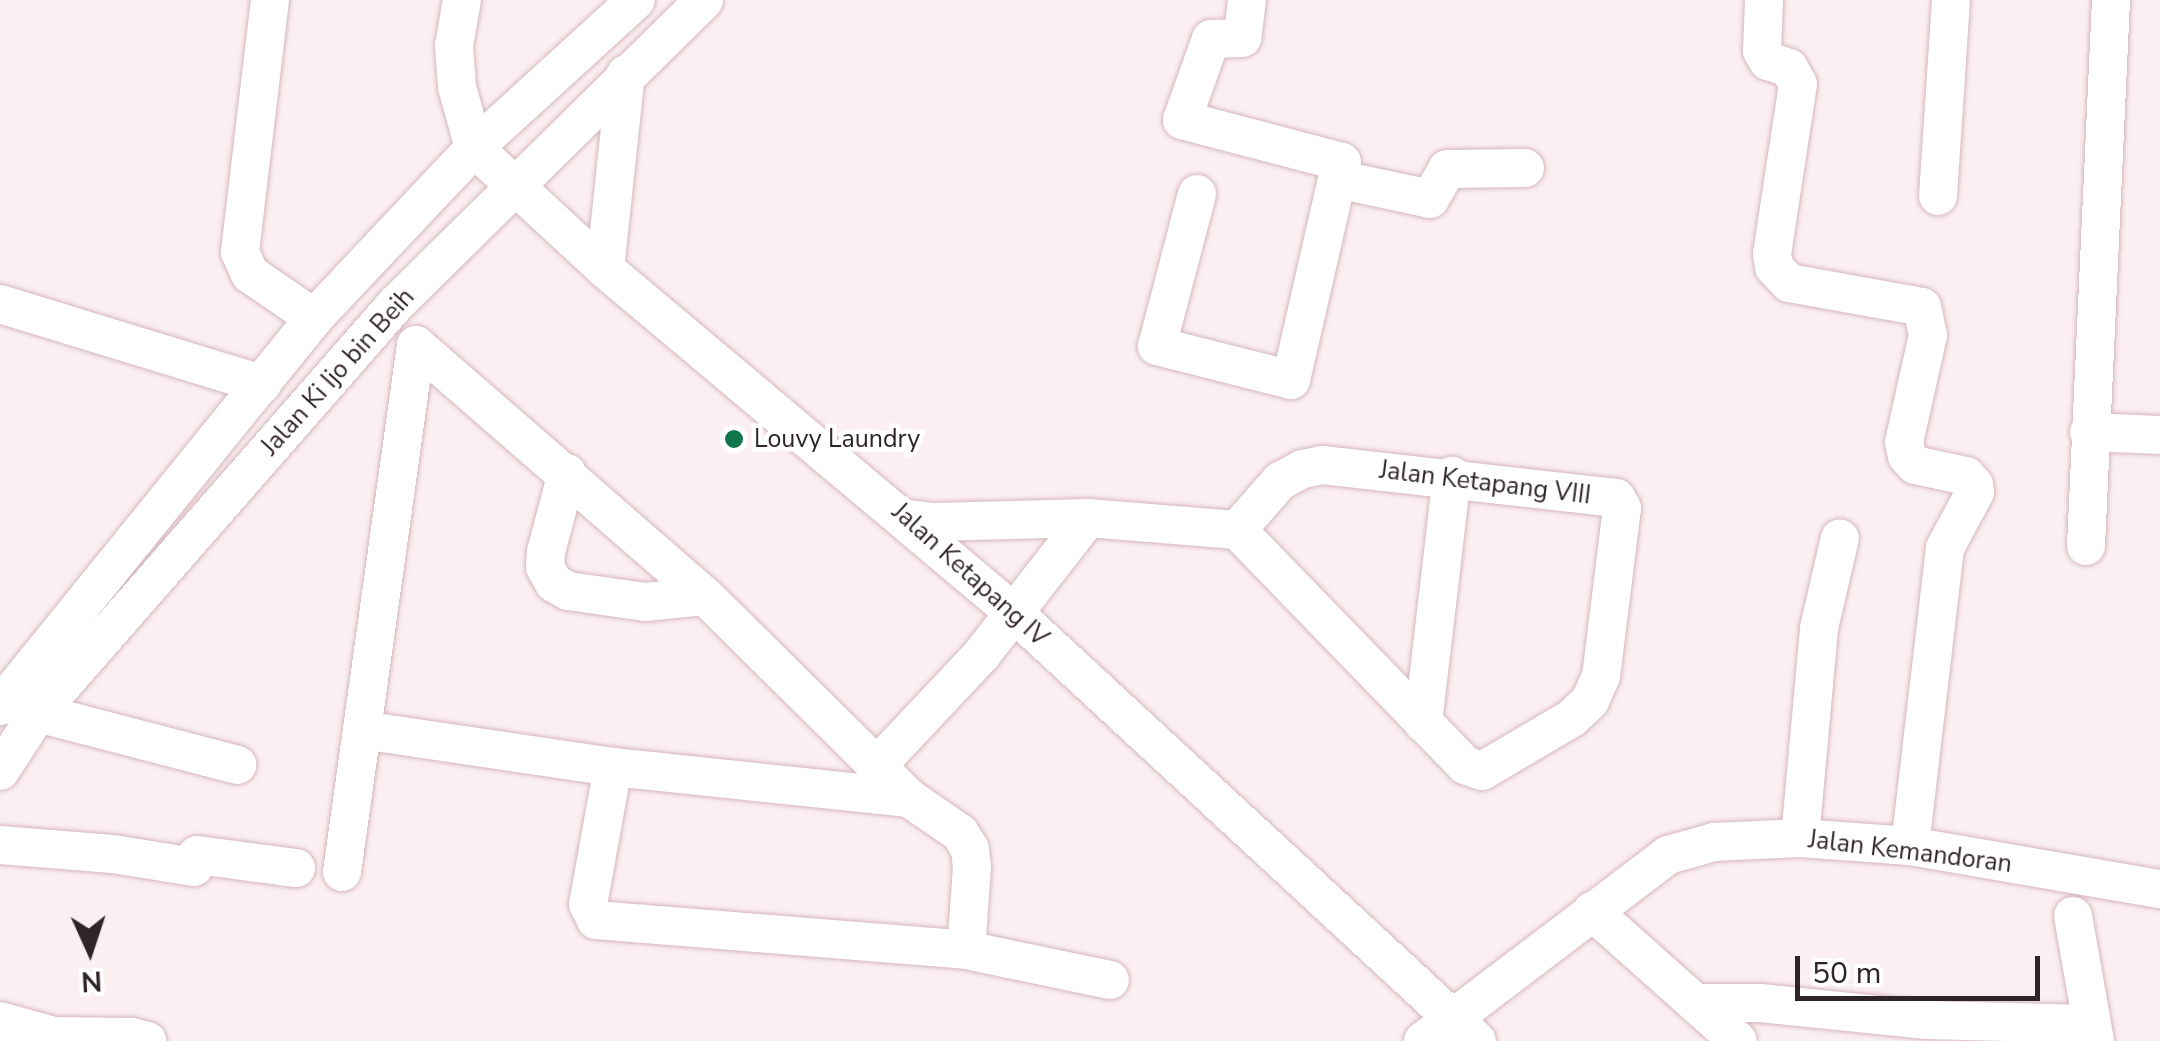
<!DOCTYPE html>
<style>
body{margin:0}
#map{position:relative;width:2160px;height:1041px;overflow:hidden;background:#fbeff1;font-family:"Nunito Sans",sans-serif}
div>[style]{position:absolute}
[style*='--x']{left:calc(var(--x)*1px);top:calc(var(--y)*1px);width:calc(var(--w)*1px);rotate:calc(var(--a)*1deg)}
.roads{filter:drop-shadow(0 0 2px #d5b7be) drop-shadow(0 0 2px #d5b7be)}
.minor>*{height:38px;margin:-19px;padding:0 19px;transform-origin:19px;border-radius:19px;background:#fff}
.dots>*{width:28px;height:28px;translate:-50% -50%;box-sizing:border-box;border:5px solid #fff;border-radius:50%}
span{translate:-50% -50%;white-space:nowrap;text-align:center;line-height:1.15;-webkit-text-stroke:9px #fff;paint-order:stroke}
.street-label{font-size:25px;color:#2f2427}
.poi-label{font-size:25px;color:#2f2427}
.left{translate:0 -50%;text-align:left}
.north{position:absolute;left:40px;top:901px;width:100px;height:100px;-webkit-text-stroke:8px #fff;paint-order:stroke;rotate:177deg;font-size:28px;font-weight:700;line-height:40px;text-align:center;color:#2f2427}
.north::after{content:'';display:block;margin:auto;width:35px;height:45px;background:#2f2427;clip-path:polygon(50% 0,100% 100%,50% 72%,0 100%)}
.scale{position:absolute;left:1795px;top:956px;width:245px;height:45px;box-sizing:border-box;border:5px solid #2f2427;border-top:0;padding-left:12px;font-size:30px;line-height:35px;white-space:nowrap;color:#2f2427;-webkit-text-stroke:8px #fff;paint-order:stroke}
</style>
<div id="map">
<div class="roads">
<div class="minor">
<i style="--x:270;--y:0;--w:254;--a:96.8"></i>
<i style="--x:240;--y:252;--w:24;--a:66"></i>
<i style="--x:250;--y:274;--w:78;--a:34.5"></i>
<i style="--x:462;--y:0;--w:47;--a:99.9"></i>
<i style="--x:454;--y:46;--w:41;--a:85.8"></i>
<i style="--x:457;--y:87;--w:63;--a:74.4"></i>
<i style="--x:474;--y:148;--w:178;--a:42.7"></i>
<i style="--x:605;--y:269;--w:532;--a:40.04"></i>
<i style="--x:1012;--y:611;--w:633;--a:42.76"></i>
<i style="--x:1247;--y:0;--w:38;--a:97"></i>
<i style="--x:1242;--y:38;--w:31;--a:178"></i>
<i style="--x:1211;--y:39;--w:86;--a:109.7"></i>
<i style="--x:1182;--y:120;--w:165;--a:14.7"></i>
<i style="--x:1342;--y:162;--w:18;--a:106"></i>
<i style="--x:1337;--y:179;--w:95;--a:12.1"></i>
<i style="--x:1430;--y:199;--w:34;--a:-60"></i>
<i style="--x:1447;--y:169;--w:78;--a:-0.7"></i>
<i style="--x:1764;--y:0;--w:51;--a:92.2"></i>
<i style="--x:1762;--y:51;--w:12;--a:59"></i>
<i style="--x:1768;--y:61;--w:22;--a:18"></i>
<i style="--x:1789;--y:68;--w:18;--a:61"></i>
<i style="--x:1798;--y:84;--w:172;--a:98.7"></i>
<i style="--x:1772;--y:254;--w:13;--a:81"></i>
<i style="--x:1774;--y:267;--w:22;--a:47"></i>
<i style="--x:1789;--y:283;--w:135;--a:10.2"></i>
<i style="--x:1922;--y:307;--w:29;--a:78"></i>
<i style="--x:1928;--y:335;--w:110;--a:102.6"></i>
<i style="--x:1904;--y:442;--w:14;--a:78"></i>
<i style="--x:1907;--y:456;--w:12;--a:48"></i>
<i style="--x:1915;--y:465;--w:52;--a:12.2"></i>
<i style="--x:1966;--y:476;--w:12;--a:48"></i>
<i style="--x:1974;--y:485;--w:7;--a:82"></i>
<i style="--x:1975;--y:492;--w:64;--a:118.2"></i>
<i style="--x:1945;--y:548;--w:300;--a:96.7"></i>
<i style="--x:1197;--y:194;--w:157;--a:104.7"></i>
<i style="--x:1157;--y:346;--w:138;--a:14.2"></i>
<i style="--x:1291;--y:380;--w:206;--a:-77.1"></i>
<i style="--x:1938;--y:196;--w:196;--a:-86.2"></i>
<i style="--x:605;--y:269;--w:196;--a:-83.9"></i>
<i style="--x:0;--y:304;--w:274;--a:17"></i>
<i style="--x:416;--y:345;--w:383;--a:41"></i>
<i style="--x:705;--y:596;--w:287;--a:44.7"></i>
<i style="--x:909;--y:798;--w:62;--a:34.5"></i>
<i style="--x:960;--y:833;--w:19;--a:58"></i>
<i style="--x:970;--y:849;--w:18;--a:84"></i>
<i style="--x:972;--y:867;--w:83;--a:94.1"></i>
<i style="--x:2089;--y:432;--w:71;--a:2.4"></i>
<i style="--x:567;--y:473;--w:82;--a:104.9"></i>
<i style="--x:546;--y:552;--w:15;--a:94"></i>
<i style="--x:545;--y:567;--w:18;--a:61"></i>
<i style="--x:554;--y:583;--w:16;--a:30"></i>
<i style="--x:568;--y:591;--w:78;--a:8.1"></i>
<i style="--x:645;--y:602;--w:60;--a:-5.7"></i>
<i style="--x:908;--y:519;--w:26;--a:7"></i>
<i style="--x:934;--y:522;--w:154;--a:-1.5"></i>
<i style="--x:2086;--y:546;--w:547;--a:-87.38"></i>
<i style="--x:0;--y:706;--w:499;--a:-51"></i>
<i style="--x:314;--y:318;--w:233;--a:-46.7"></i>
<i style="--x:474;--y:148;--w:219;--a:-42.4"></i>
<i style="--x:38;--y:713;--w:206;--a:14.6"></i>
<i style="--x:1423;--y:723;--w:249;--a:-83.3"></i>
<i style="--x:362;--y:730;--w:254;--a:8.4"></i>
<i style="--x:613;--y:767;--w:298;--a:6"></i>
<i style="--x:613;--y:767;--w:139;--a:100.3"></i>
<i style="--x:588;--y:904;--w:18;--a:63"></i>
<i style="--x:596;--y:920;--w:371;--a:4.6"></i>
<i style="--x:966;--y:950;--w:147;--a:11.8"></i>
<i style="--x:876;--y:767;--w:155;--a:-46.8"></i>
<i style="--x:982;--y:654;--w:172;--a:-52.1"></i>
<i style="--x:1088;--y:518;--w:149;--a:4.6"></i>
<i style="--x:1237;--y:530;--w:65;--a:-48.7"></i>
<i style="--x:1280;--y:481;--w:26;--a:-28"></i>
<i style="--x:1303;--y:469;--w:19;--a:-12"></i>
<i style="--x:1322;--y:465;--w:296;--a:6.4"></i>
<i style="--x:1616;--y:498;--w:12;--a:59"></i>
<i style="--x:1622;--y:508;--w:169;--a:97.1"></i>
<i style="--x:1601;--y:676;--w:27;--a:114"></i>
<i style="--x:1590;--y:701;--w:25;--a:137"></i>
<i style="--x:1572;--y:718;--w:104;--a:149.5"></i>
<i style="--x:1482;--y:771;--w:18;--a:-161"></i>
<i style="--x:1465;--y:765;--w:327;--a:-134.1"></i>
<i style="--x:0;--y:771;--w:69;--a:-56.8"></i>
<i style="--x:38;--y:713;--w:542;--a:-48.81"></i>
<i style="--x:395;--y:305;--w:434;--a:-44.6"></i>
<i style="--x:1800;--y:838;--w:211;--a:-84.8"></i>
<i style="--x:1819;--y:628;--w:92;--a:-76.9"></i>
<i style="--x:0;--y:845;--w:113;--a:4.6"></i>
<i style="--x:113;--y:854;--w:82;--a:9.1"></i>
<i style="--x:194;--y:867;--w:12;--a:-76"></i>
<i style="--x:197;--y:855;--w:100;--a:7.5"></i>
<i style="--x:342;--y:872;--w:532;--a:-82.01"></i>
<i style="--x:1592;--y:911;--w:195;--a:41.7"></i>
<i style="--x:2073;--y:916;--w:127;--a:80"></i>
<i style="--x:1697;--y:1003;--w:63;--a:0"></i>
<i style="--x:1760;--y:1003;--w:168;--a:5.8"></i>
<i style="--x:1927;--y:1020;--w:165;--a:1.4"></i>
<i style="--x:0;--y:1021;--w:56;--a:15.5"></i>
<i style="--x:54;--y:1036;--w:78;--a:0.7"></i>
<i style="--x:132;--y:1037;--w:16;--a:15"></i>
<i style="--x:1423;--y:1041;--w:308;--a:-37.2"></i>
<i style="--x:1668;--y:855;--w:48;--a:-15.8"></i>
<i style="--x:1714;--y:842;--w:86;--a:-2.7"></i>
<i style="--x:1800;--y:838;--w:110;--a:4.2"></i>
<i style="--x:1910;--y:846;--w:254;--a:9.8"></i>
</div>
</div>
<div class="dots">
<i style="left:734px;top:439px;background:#12764d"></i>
</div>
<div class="street-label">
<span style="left:338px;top:372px;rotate:-48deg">Jalan Ki Ijo bin Beih</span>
<span style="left:1485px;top:483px;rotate:7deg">Jalan Ketapang VIII</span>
<span style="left:970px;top:575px;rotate:42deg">Jalan Ketapang IV</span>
<span style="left:1910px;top:852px;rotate:7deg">Jalan Kemandoran</span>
</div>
<div class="poi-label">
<span class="left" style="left:754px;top:439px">Louvy Laundry</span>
</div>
<div class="north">N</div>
<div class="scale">50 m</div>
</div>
